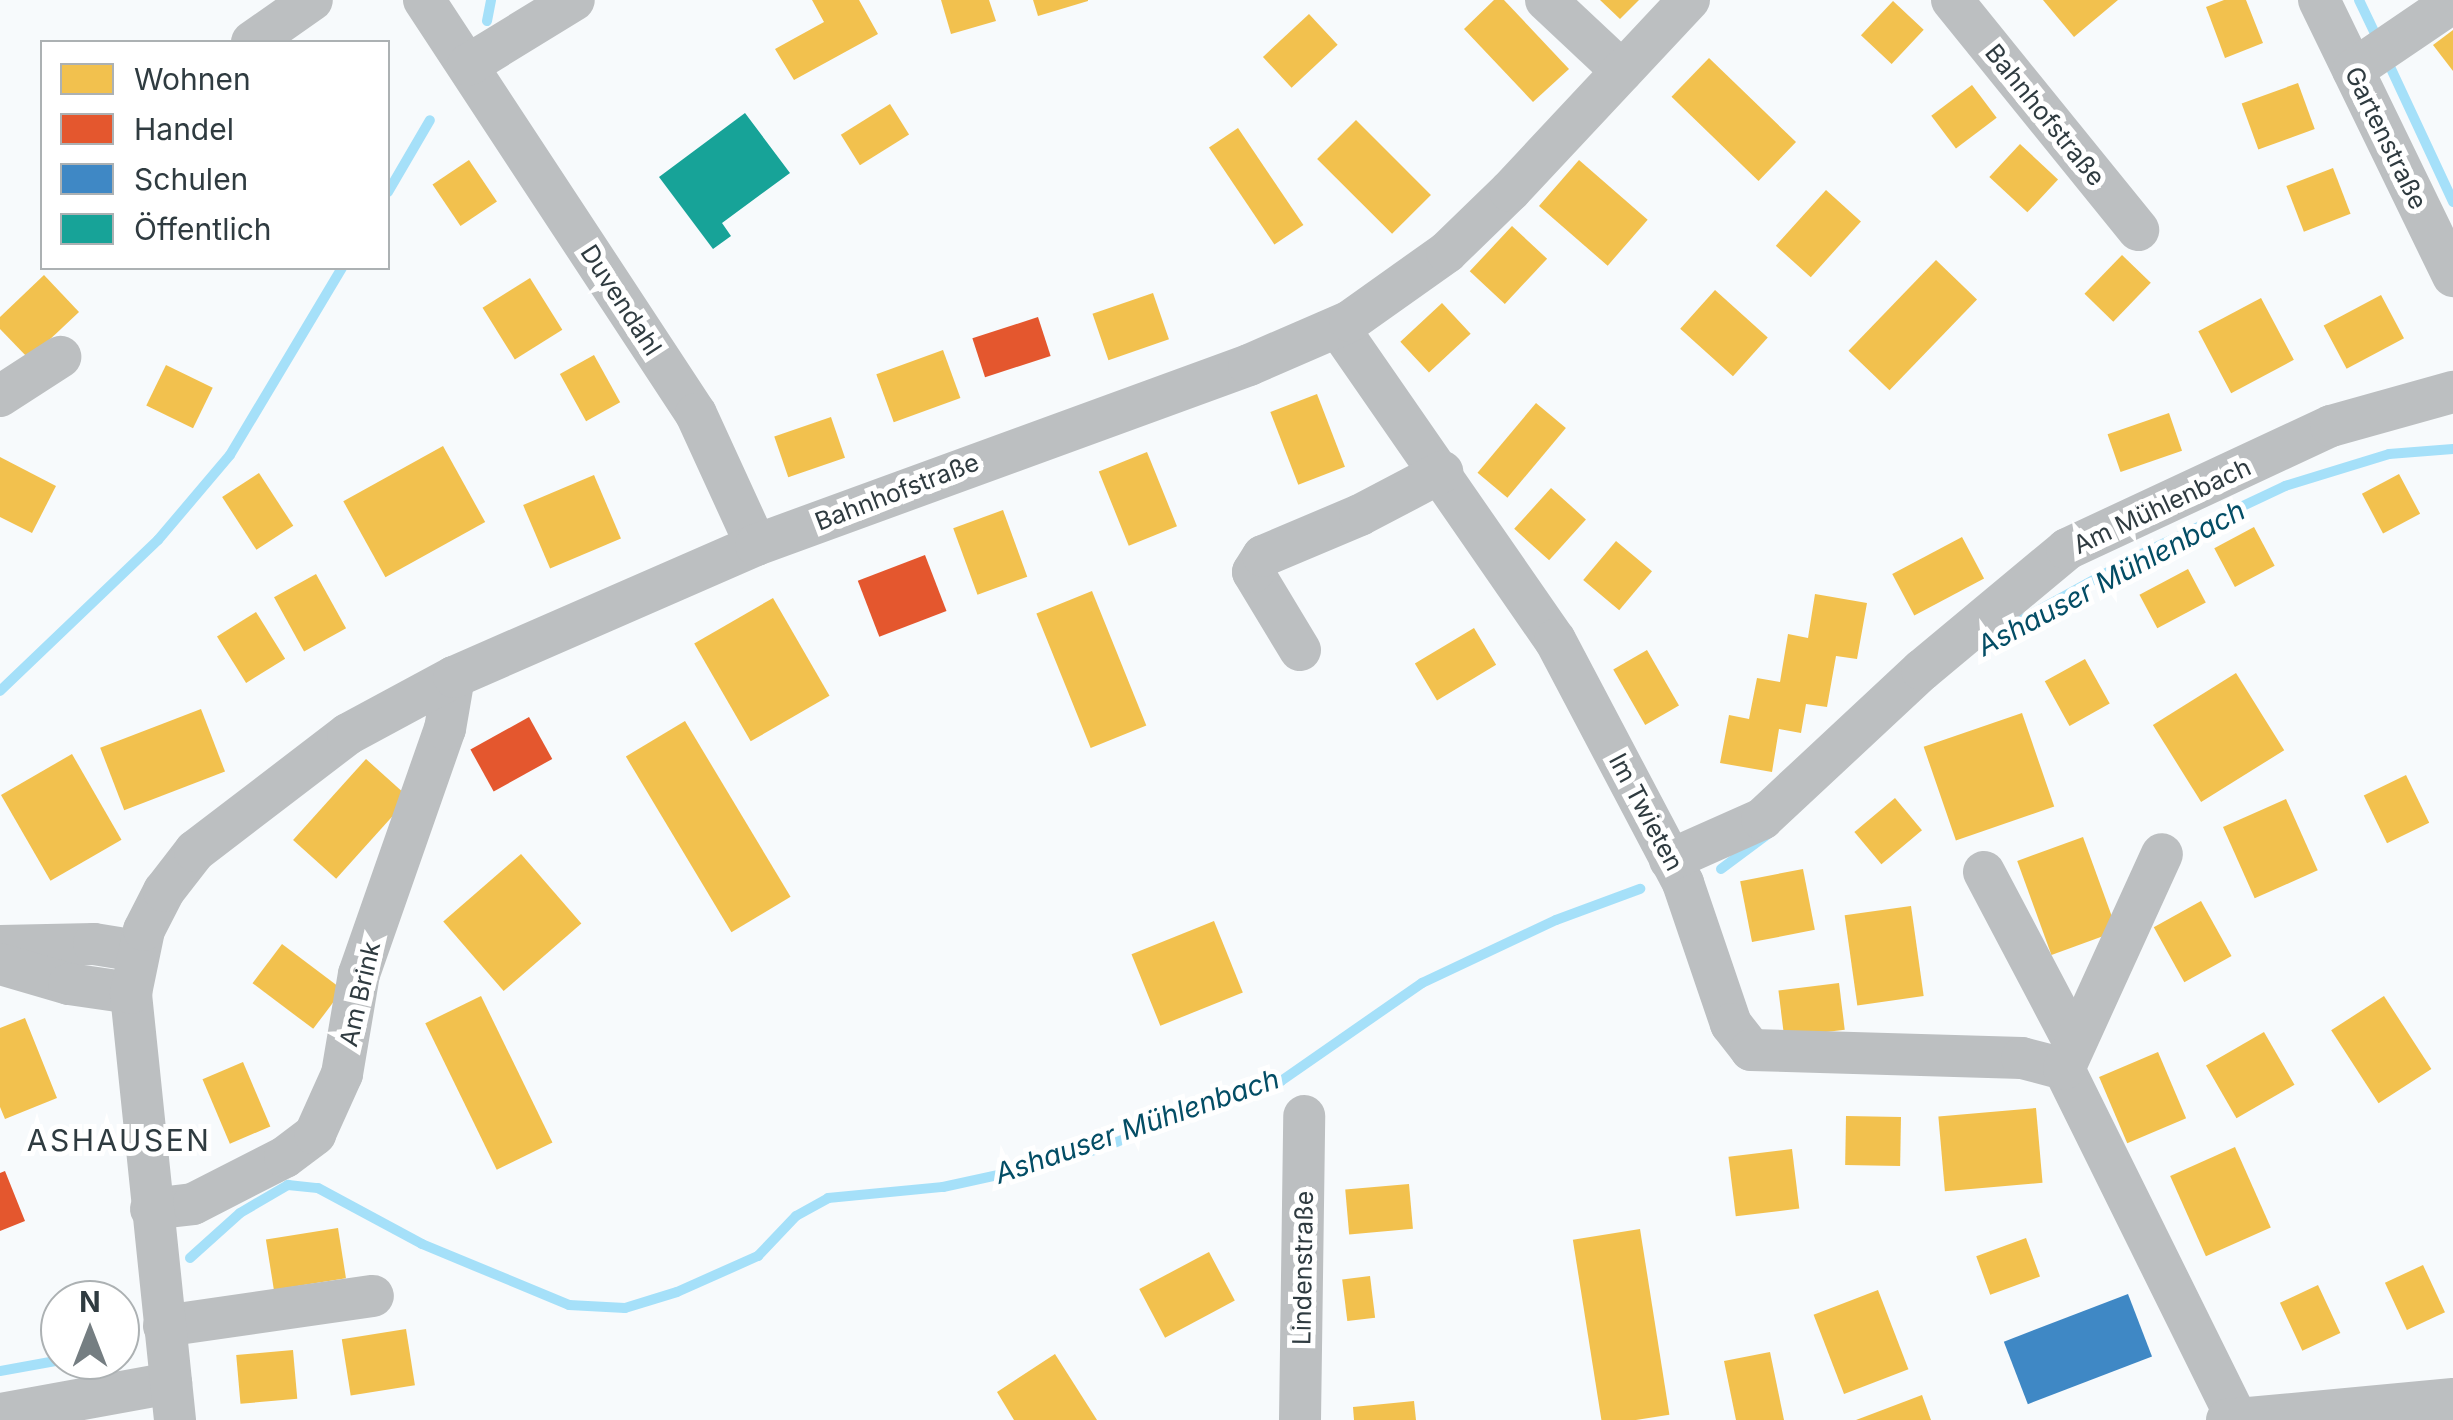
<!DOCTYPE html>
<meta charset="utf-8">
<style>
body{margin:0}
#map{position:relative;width:2453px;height:1420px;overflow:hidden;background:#f7fafc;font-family:Inter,sans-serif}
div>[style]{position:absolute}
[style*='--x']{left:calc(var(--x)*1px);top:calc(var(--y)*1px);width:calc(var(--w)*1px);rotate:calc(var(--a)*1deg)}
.homes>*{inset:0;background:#f2c14e;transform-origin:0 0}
.shops>*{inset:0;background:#e4572e;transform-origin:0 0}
.schools>*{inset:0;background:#3f88c5;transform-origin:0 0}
.public>*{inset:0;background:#17a398}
.stream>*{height:10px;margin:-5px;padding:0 5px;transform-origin:5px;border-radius:5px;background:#a5e0f9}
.minor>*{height:42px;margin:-21px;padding:0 21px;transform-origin:21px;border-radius:21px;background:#bcbfc1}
span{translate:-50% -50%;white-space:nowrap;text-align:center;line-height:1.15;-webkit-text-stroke:10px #fff;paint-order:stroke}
.street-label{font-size:25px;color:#2f3b40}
.water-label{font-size:28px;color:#034d65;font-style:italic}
.quarter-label{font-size:30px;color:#2f3b40;letter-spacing:2.5px}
.legend{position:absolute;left:40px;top:40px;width:350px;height:230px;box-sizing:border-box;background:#fff;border:2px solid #acb1b3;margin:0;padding:12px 18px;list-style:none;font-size:30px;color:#2f3b40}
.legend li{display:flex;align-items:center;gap:20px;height:50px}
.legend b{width:50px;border:2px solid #acb1b3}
.north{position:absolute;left:40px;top:1280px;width:100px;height:100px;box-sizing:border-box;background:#fff;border:2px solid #acb1b3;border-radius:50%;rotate:0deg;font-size:28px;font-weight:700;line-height:40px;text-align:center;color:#2f3b40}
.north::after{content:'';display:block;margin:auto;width:35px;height:45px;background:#757e82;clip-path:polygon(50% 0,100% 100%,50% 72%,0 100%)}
</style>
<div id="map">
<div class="homes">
<i style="clip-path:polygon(812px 0,859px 0,878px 34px,794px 80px,775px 49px,824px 22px)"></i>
<i style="clip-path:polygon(941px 0,989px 0,996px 21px,951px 34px)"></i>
<i style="clip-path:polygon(1033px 0,1088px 0,1088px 1px,1038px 16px)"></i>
<i style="clip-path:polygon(1494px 0,1504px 0,1569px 69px,1533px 102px,1464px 29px)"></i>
<i style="clip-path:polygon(1600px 0,1639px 0,1620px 19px)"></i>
<i style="clip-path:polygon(2043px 0,2118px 0,2074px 37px)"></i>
<i style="clip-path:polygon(2224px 0,2246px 0,2263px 43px,2225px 58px,2206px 7px)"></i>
<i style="left:1893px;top:1px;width:42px;height:47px;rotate:43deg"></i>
<i style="left:1309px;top:14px;width:42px;height:63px;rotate:47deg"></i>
<i style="clip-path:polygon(2453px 30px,2453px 71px,2433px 45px)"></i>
<i style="left:1709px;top:58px;width:121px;height:54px;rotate:44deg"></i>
<i style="left:2298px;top:83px;width:49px;height:60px;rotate:70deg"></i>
<i style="left:1972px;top:85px;width:41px;height:51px;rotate:53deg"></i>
<i style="left:890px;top:104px;width:36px;height:58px;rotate:58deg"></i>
<i style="left:1356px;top:120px;width:106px;height:55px;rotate:45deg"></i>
<i style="left:1238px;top:128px;width:117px;height:35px;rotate:56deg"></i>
<i style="left:2020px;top:144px;width:52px;height:45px;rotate:43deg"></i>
<i style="left:469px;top:160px;width:50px;height:44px;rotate:56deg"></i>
<i style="left:1579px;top:160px;width:91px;height:61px;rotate:41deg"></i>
<i style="left:2333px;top:168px;width:49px;height:50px;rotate:69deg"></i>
<i style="left:1826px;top:190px;width:47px;height:75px;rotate:42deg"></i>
<i style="left:1512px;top:226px;width:48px;height:62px;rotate:43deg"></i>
<i style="left:2122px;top:255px;width:40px;height:54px;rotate:44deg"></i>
<i style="left:1936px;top:260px;width:57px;height:126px;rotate:44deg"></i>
<i style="clip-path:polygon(44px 275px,79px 312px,29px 359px,0 329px,0 317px)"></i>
<i style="left:530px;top:278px;width:61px;height:56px;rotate:58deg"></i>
<i style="left:1715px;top:290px;width:71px;height:52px;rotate:42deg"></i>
<i style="left:1153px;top:293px;width:49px;height:64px;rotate:71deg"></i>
<i style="left:2381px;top:295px;width:49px;height:65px;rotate:62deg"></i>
<i style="left:2261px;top:298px;width:70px;height:71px;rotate:62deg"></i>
<i style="left:1442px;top:303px;width:42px;height:57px;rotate:47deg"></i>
<i style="left:943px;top:350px;width:51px;height:71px;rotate:70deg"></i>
<i style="left:594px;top:355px;width:54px;height:39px;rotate:61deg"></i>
<i style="left:166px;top:365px;width:52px;height:45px;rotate:26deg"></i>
<i style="left:1317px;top:394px;width:78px;height:50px;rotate:69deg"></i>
<i style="left:1536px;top:403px;width:39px;height:91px;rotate:40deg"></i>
<i style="left:2169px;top:413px;width:40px;height:65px;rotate:71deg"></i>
<i style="left:831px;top:417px;width:43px;height:60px;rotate:71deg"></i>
<i style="left:443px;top:446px;width:87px;height:114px;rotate:61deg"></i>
<i style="left:1147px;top:452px;width:80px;height:52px;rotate:68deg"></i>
<i style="clip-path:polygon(0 457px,56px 486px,32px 533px,0 517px)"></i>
<i style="left:259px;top:473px;width:63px;height:44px;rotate:57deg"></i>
<i style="left:2399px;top:474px;width:45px;height:42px;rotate:62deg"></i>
<i style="left:594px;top:475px;width:69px;height:77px;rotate:67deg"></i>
<i style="left:1551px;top:488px;width:47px;height:55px;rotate:42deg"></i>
<i style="left:1003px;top:510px;width:71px;height:53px;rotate:70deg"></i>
<i style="left:2254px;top:527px;width:44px;height:45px;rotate:62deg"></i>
<i style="left:1962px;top:537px;width:47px;height:79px;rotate:62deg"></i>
<i style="left:1616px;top:541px;width:47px;height:51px;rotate:40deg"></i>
<i style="left:2188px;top:569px;width:38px;height:55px;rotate:62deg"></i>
<i style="left:316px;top:574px;width:62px;height:48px;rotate:61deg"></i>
<i style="left:1092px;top:591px;width:145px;height:60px;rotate:68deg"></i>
<i style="clip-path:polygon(1815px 594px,1867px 603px,1857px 659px,1836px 656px,1827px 707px,1806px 704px,1801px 733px,1779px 729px,1772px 772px,1720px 763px,1729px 715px,1749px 719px,1757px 678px,1780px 682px,1788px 634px,1808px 638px)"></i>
<i style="left:773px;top:598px;width:113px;height:91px;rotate:60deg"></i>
<i style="left:256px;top:612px;width:55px;height:46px;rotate:58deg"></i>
<i style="left:1474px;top:628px;width:43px;height:69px;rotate:59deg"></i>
<i style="left:1647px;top:650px;width:64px;height:39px;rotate:60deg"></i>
<i style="left:2085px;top:659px;width:51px;height:46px;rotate:61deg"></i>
<i style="left:2236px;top:673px;width:91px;height:98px;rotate:58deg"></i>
<i style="left:201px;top:709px;width:67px;height:108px;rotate:69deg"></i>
<i style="left:2022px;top:713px;width:99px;height:104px;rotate:71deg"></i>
<i style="left:685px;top:721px;width:205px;height:69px;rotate:59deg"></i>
<i style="left:72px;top:754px;width:99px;height:82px;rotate:60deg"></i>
<i style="left:366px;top:759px;width:58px;height:109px;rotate:42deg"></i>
<i style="left:2406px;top:775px;width:53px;height:47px;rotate:64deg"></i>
<i style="left:1895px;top:798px;width:42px;height:53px;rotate:50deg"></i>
<i style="left:2286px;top:799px;width:78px;height:69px;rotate:66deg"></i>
<i style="left:2083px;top:837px;width:100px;height:70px;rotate:70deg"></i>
<i style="left:521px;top:854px;width:92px;height:103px;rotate:49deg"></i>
<i style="left:1803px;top:869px;width:62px;height:64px;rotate:79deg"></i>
<i style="left:2201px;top:901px;width:63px;height:54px;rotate:61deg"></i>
<i style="left:1911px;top:906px;width:91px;height:67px;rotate:82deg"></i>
<i style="left:1214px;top:921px;width:77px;height:89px;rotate:68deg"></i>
<i style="left:282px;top:944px;width:76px;height:49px;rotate:37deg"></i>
<i style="left:1839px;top:983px;width:47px;height:61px;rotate:83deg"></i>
<i style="left:481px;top:996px;width:163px;height:62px;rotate:64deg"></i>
<i style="left:2384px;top:996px;width:87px;height:63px;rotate:57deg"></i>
<i style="clip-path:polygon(25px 1018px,57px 1098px,5px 1119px,0 1107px,0 1028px)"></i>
<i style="left:2264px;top:1032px;width:61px;height:67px;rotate:60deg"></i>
<i style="left:2158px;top:1052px;width:72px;height:64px;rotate:67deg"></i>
<i style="left:243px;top:1062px;width:70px;height:44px;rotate:67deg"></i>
<i style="left:2036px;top:1108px;width:75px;height:98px;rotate:85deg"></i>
<i style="left:1846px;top:1116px;width:55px;height:49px;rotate:1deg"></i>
<i style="left:2235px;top:1147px;width:88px;height:71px;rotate:66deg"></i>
<i style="left:1792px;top:1149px;width:60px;height:64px;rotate:83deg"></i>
<i style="left:1409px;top:1184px;width:45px;height:64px;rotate:85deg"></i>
<i style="left:338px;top:1228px;width:51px;height:73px;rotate:81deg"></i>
<i style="left:1640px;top:1229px;width:188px;height:68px;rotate:81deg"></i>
<i style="left:2026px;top:1238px;width:41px;height:53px;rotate:70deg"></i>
<i style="left:1209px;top:1252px;width:55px;height:79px;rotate:62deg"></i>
<i style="left:2423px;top:1265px;width:52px;height:42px;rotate:65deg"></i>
<i style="left:1370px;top:1276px;width:42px;height:28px;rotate:83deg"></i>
<i style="left:2318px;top:1285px;width:53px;height:42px;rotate:65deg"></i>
<i style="left:1878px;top:1290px;width:85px;height:69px;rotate:69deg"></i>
<i style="left:406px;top:1329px;width:57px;height:65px;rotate:81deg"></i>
<i style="left:293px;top:1350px;width:49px;height:57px;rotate:85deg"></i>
<i style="clip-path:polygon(1770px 1352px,1784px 1420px,1736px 1420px,1724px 1361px)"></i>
<i style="clip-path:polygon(1055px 1354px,1097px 1420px,1014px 1420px,997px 1392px)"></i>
<i style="clip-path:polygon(1922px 1395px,1931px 1420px,1856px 1420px)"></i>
<i style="clip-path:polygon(1414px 1401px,1416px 1420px,1354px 1420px,1353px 1407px)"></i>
</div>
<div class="shops">
<i style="left:1038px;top:317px;width:41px;height:69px;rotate:72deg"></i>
<i style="left:925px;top:555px;width:60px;height:72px;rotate:69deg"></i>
<i style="left:529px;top:717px;width:48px;height:67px;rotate:61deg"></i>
<i style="clip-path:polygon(5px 1171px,25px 1221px,0 1231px,0 1173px)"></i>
</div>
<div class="schools">
<i style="left:2128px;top:1294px;width:67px;height:133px;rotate:69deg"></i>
</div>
<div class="public">
<i style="clip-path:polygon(745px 113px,790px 173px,722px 223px,731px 236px,713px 249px,659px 177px)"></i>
</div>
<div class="stream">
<i style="--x:2359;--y:0;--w:47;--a:64.5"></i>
<i style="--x:487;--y:21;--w:21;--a:-79"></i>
<i style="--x:2386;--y:58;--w:159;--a:65"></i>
<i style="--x:388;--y:192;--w:83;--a:-59.7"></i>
<i style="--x:1994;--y:635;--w:163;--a:-28.9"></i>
<i style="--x:2137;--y:556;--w:164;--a:-25.3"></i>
<i style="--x:2285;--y:486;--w:109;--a:-17.1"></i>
<i style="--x:2389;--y:454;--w:64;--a:-4.5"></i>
<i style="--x:0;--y:691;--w:219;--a:-43.7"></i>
<i style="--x:158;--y:540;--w:111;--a:-49.7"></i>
<i style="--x:230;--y:455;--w:218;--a:-59.1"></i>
<i style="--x:1721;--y:869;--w:59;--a:-36.7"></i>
<i style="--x:190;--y:1258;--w:67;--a:-42"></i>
<i style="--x:240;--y:1213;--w:56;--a:-30.3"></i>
<i style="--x:288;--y:1185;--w:30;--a:6"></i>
<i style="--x:318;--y:1188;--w:118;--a:28.3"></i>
<i style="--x:422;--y:1244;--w:159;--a:22.5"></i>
<i style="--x:569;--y:1305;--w:56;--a:3.1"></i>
<i style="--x:625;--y:1308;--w:54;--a:-17.1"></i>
<i style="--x:677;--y:1292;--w:89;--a:-24"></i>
<i style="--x:758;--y:1256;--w:55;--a:-46.5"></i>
<i style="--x:796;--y:1216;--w:37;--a:-29"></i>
<i style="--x:828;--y:1198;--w:116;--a:-5.5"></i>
<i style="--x:943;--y:1187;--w:98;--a:-12.3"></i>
<i style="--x:1039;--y:1166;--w:69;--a:-16.1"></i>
<i style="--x:1105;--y:1147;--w:118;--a:-22.9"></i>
<i style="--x:1214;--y:1101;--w:70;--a:-16.6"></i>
<i style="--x:1281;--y:1081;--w:172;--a:-34.8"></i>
<i style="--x:1422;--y:983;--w:148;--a:-25.2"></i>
<i style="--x:1556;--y:920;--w:90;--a:-20.3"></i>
<i style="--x:120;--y:1340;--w:11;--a:-34"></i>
<i style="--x:0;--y:1371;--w:62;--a:-10.2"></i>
</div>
<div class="minor">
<i style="--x:424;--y:0;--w:495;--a:56.7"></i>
<i style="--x:696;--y:414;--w:144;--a:65.4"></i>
<i style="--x:1546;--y:0;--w:104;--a:43.1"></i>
<i style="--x:1952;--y:0;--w:296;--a:51"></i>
<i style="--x:2319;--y:0;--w:307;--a:64.1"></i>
<i style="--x:252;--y:42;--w:73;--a:-35"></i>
<i style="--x:468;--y:65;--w:124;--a:-31.5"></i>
<i style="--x:2353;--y:70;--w:121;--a:-34.2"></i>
<i style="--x:1338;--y:327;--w:381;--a:55.3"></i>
<i style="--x:1555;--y:640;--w:275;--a:62.2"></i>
<i style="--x:1683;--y:883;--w:149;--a:71.2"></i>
<i style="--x:1731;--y:1024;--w:33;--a:52"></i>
<i style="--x:1751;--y:1050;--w:271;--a:1.7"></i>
<i style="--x:2022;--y:1058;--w:43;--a:14.7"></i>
<i style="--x:2064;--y:1069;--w:388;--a:63.7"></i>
<i style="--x:0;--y:396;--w:72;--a:-33"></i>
<i style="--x:1300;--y:650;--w:91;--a:-121.1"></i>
<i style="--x:1253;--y:572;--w:19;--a:-58"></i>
<i style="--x:1263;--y:556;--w:105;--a:-22.9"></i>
<i style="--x:1360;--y:515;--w:93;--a:-27.7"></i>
<i style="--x:1670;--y:860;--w:101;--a:-24"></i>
<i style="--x:1762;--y:819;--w:219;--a:-43"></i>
<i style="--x:1922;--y:670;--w:189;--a:-39.8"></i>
<i style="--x:2067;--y:549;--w:291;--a:-25"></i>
<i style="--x:2331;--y:426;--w:127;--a:-15.6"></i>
<i style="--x:1984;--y:872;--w:193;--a:62.2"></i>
<i style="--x:0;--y:946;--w:94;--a:-1.2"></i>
<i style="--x:94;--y:944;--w:44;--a:9.2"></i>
<i style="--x:0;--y:964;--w:72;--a:16.2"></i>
<i style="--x:69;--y:984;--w:63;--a:8.3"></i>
<i style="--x:2064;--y:1069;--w:236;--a:-65.5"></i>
<i style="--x:151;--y:1209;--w:42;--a:-6.8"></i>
<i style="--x:193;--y:1204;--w:103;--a:-27.1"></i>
<i style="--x:285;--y:1157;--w:38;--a:-37"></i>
<i style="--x:315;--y:1134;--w:66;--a:-65.8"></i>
<i style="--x:342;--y:1074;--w:101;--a:-80.4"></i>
<i style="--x:359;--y:974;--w:260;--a:-70.7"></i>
<i style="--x:445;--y:729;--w:53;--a:-80.2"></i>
<i style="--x:164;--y:1326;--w:211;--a:-8.2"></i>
<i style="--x:0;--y:1414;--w:174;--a:-10.3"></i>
<i style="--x:175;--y:1420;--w:429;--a:-95.9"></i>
<i style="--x:131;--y:993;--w:64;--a:-78.3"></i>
<i style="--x:144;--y:930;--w:44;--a:-62.9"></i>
<i style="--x:164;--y:891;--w:51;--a:-52.2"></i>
<i style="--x:195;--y:851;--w:193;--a:-37.4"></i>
<i style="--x:348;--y:734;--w:120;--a:-28.3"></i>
<i style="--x:454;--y:677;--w:330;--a:-23.6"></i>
<i style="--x:756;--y:545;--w:525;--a:-20.06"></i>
<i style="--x:1249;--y:365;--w:110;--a:-23.5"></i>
<i style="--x:1350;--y:321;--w:119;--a:-35.4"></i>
<i style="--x:1447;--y:252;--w:88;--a:-44.1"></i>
<i style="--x:1510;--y:191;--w:262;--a:-46.9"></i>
<i style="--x:1300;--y:1420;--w:304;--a:-89.2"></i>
<i style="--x:2227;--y:1420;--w:227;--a:-5.3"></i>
</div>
<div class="street-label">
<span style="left:2045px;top:115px;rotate:51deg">Bahnhofstraße</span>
<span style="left:2386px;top:138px;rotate:64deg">Gartenstraße</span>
<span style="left:621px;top:300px;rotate:57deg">Duvendahl</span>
<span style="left:897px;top:492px;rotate:-21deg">Bahnhofstraße</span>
<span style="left:2162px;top:506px;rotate:-25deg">Am Mühlenbach</span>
<span style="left:1646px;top:812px;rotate:62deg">Im Twieten</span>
<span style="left:360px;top:994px;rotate:-77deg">Am Brink</span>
<span style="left:1303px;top:1268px;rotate:-89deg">Lindenstraße</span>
</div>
<div class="water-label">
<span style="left:2111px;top:578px;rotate:-28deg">Ashauser Mühlenbach</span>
<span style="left:1137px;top:1126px;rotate:-19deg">Ashauser Mühlenbach</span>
</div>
<div class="quarter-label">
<span style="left:119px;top:1140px">ASHAUSEN</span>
</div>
<ul class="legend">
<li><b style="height:28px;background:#f2c14e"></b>Wohnen</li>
<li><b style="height:28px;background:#e4572e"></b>Handel</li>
<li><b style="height:28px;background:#3f88c5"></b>Schulen</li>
<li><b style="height:28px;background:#17a398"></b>Öffentlich</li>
</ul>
<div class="north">N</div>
</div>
